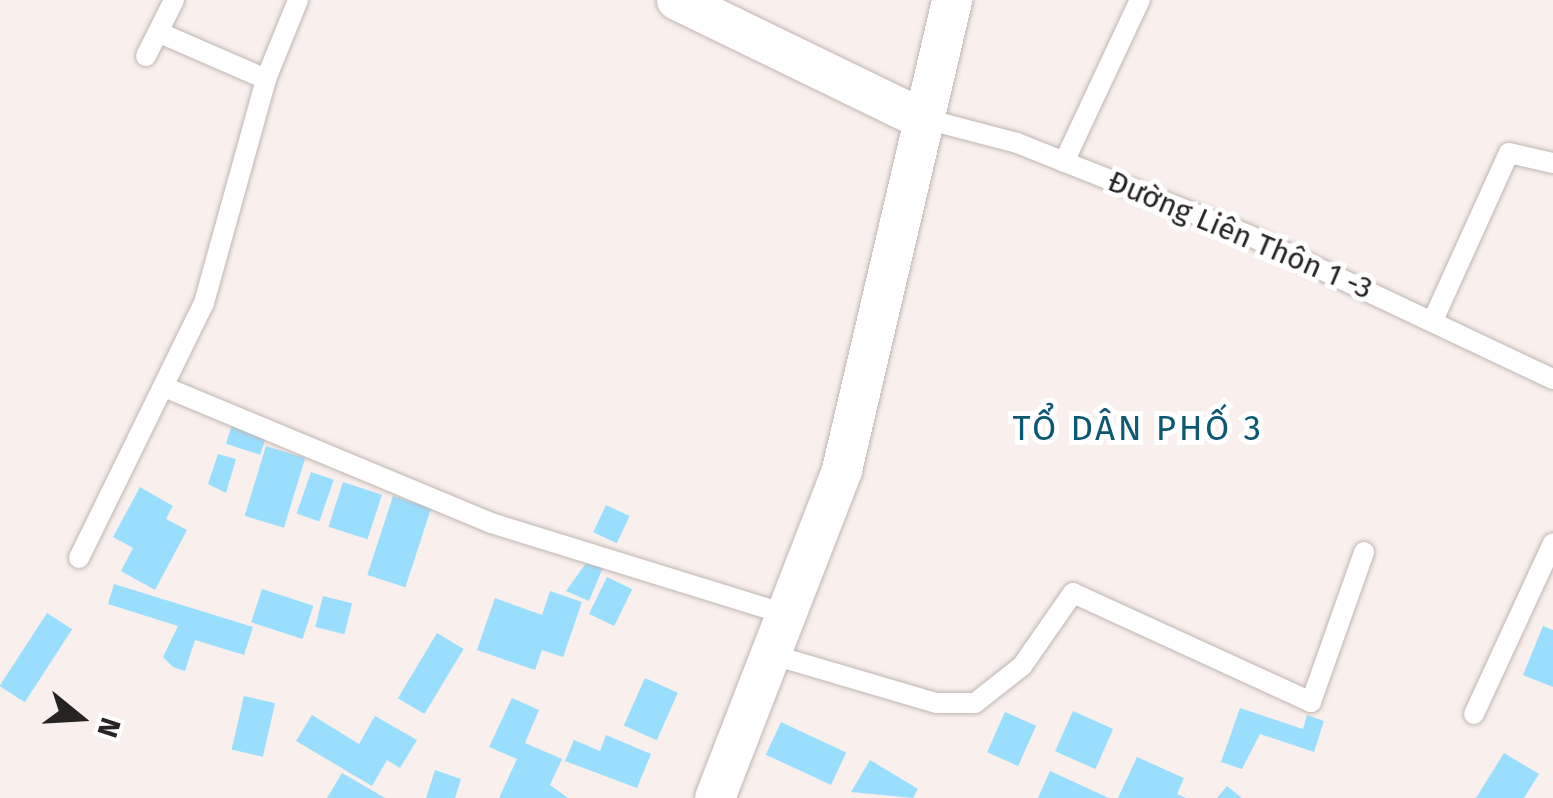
<!DOCTYPE html>
<meta charset="utf-8">
<style>
body{margin:0}
#map{position:relative;width:1553px;height:798px;overflow:hidden;background:#f9efec;font-family:"Fira Sans",sans-serif}
div>[style]{position:absolute}
[style*='--x']{left:calc(var(--x)*1px);top:calc(var(--y)*1px);width:calc(var(--w)*1px);rotate:calc(var(--a)*1deg)}
.building>*{inset:0;background:#9adefe;transform-origin:0 0}
.roads{filter:drop-shadow(0 0 2px #beb5b2) drop-shadow(0 0 2px #beb5b2)}
.lane>*{height:20px;margin:-10px;padding:0 10px;transform-origin:10px;border-radius:10px;background:#fff}
.street>*{height:40px;margin:-20px;padding:0 20px;transform-origin:20px;border-radius:20px;background:#fff}
span{translate:-50% -50%;white-space:nowrap;text-align:center;line-height:1.15;-webkit-text-stroke:10px #fff;paint-order:stroke}
.street-label{font-size:30px;color:#262322}
.quarter-label{font-size:35px;color:#0c5772;letter-spacing:2.5px}
.north{position:absolute;left:30px;top:668px;width:100px;height:100px;-webkit-text-stroke:8px #fff;paint-order:stroke;rotate:108deg;font-size:28px;font-weight:700;line-height:40px;text-align:center;color:#262322}
.north::after{content:'';display:block;margin:auto;width:35px;height:45px;background:#262322;clip-path:polygon(50% 0,100% 100%,50% 72%,0 100%)}
</style>
<div id="map">
<div class="building">
<i style="left:234px;top:419px;width:36px;height:26px;rotate:18deg"></i>
<i style="left:266px;top:446px;width:41px;height:73px;rotate:17deg"></i>
<i style="clip-path:polygon(218px 454px,236px 459px,226px 493px,208px 484px)"></i>
<i style="left:311px;top:472px;width:24px;height:44px;rotate:19deg"></i>
<i style="left:343px;top:482px;width:41px;height:47px;rotate:18deg"></i>
<i style="clip-path:polygon(140px 487px,173px 506px,166px 519px,187px 530px,155px 590px,121px 571px,133px 548px,113px 537px)"></i>
<i style="left:393px;top:496px;width:40px;height:83px;rotate:18deg"></i>
<i style="left:606px;top:505px;width:26px;height:30px;rotate:25deg"></i>
<i style="clip-path:polygon(589px 559px,604px 565px,589px 601px,566px 591px)"></i>
<i style="left:607px;top:577px;width:28px;height:41px;rotate:26deg"></i>
<i style="clip-path:polygon(114px 584px,253px 627px,244px 655px,195px 640px,185px 671px,173px 667px,163px 657px,178px 626px,108px 604px)"></i>
<i style="left:262px;top:589px;width:54px;height:35px;rotate:18deg"></i>
<i style="clip-path:polygon(550px 591px,582px 602px,563px 657px,542px 650px,535px 670px,477px 650px,495px 598px,542px 615px)"></i>
<i style="left:323px;top:596px;width:30px;height:32px;rotate:14deg"></i>
<i style="left:47px;top:613px;width:30px;height:87px;rotate:33deg"></i>
<i style="clip-path:polygon(1543px 626px,1553px 630px,1553px 687px,1523px 675px)"></i>
<i style="left:437px;top:633px;width:31px;height:76px;rotate:31deg"></i>
<i style="left:645px;top:678px;width:36px;height:52px;rotate:24deg"></i>
<i style="left:244px;top:696px;width:32px;height:55px;rotate:13deg"></i>
<i style="clip-path:polygon(512px 698px,539px 710px,525px 743px,562px 759px,550px 785px,568px 798px,499px 798px,517px 759px,489px 747px)"></i>
<i style="clip-path:polygon(1240px 708px,1303px 729px,1307px 715px,1324px 721px,1314px 752px,1260px 734px,1242px 769px,1221px 762px)"></i>
<i style="left:1073px;top:711px;width:44px;height:44px;rotate:24deg"></i>
<i style="left:1005px;top:712px;width:34px;height:44px;rotate:24deg"></i>
<i style="clip-path:polygon(312px 715px,359px 744px,375px 716px,417px 740px,400px 768px,387px 760px,372px 786px,296px 741px)"></i>
<i style="left:781px;top:722px;width:72px;height:36px;rotate:25deg"></i>
<i style="clip-path:polygon(606px 735px,651px 754px,637px 788px,565px 761px,574px 740px,600px 751px)"></i>
<i style="clip-path:polygon(1504px 753px,1539px 774px,1524px 798px,1476px 798px)"></i>
<i style="clip-path:polygon(1137px 757px,1184px 778px,1177px 794px,1186px 798px,1118px 798px)"></i>
<i style="clip-path:polygon(870px 760px,918px 789px,913px 798px,851px 792px)"></i>
<i style="clip-path:polygon(435px 770px,461px 779px,455px 798px,426px 798px)"></i>
<i style="clip-path:polygon(1050px 771px,1087px 788px,1109px 798px,1038px 798px)"></i>
<i style="clip-path:polygon(342px 773px,385px 798px,327px 798px)"></i>
<i style="clip-path:polygon(1227px 786px,1242px 798px,1217px 798px)"></i>
</div>
<div class="roads">
<div class="lane">
<i style="--x:160;--y:33;--w:116;--a:23.5"></i>
<i style="--x:146;--y:56;--w:63;--a:-63.4"></i>
<i style="--x:918;--y:117;--w:102;--a:14.7"></i>
<i style="--x:1017;--y:143;--w:249;--a:21.7"></i>
<i style="--x:1248;--y:235;--w:337;--a:25.3"></i>
<i style="--x:1064;--y:162;--w:179;--a:-64.9"></i>
<i style="--x:1434;--y:318;--w:181;--a:-65.6"></i>
<i style="--x:1509;--y:153;--w:45;--a:12.8"></i>
<i style="--x:167;--y:388;--w:351;--a:22.6"></i>
<i style="--x:491;--y:523;--w:311;--a:17.2"></i>
<i style="--x:79;--y:558;--w:284;--a:-63.9"></i>
<i style="--x:204;--y:303;--w:232;--a:-74.5"></i>
<i style="--x:266;--y:79;--w:85;--a:-67.9"></i>
<i style="--x:773;--y:655;--w:170;--a:16.4"></i>
<i style="--x:936;--y:703;--w:39;--a:0"></i>
<i style="--x:975;--y:703;--w:60;--a:-38.2"></i>
<i style="--x:1022;--y:666;--w:89;--a:-55.1"></i>
<i style="--x:1073;--y:593;--w:262;--a:24.6"></i>
<i style="--x:1311;--y:702;--w:159;--a:-70.5"></i>
<i style="--x:1474;--y:714;--w:188;--a:-65.2"></i>
</div>
<div class="street">
<i style="--x:677;--y:0;--w:268;--a:25.9"></i>
<i style="--x:715;--y:798;--w:352;--a:-68.8"></i>
<i style="--x:842;--y:470;--w:483;--a:-76.8"></i>
</div>
</div>
<div class="street-label">
<span style="left:1240px;top:235px;rotate:23deg">Đường Liên Thôn 1 -3</span>
</div>
<div class="quarter-label">
<span style="left:1138px;top:428px">TỔ DÂN PHỐ 3</span>
</div>
<div class="north">N</div>
</div>
